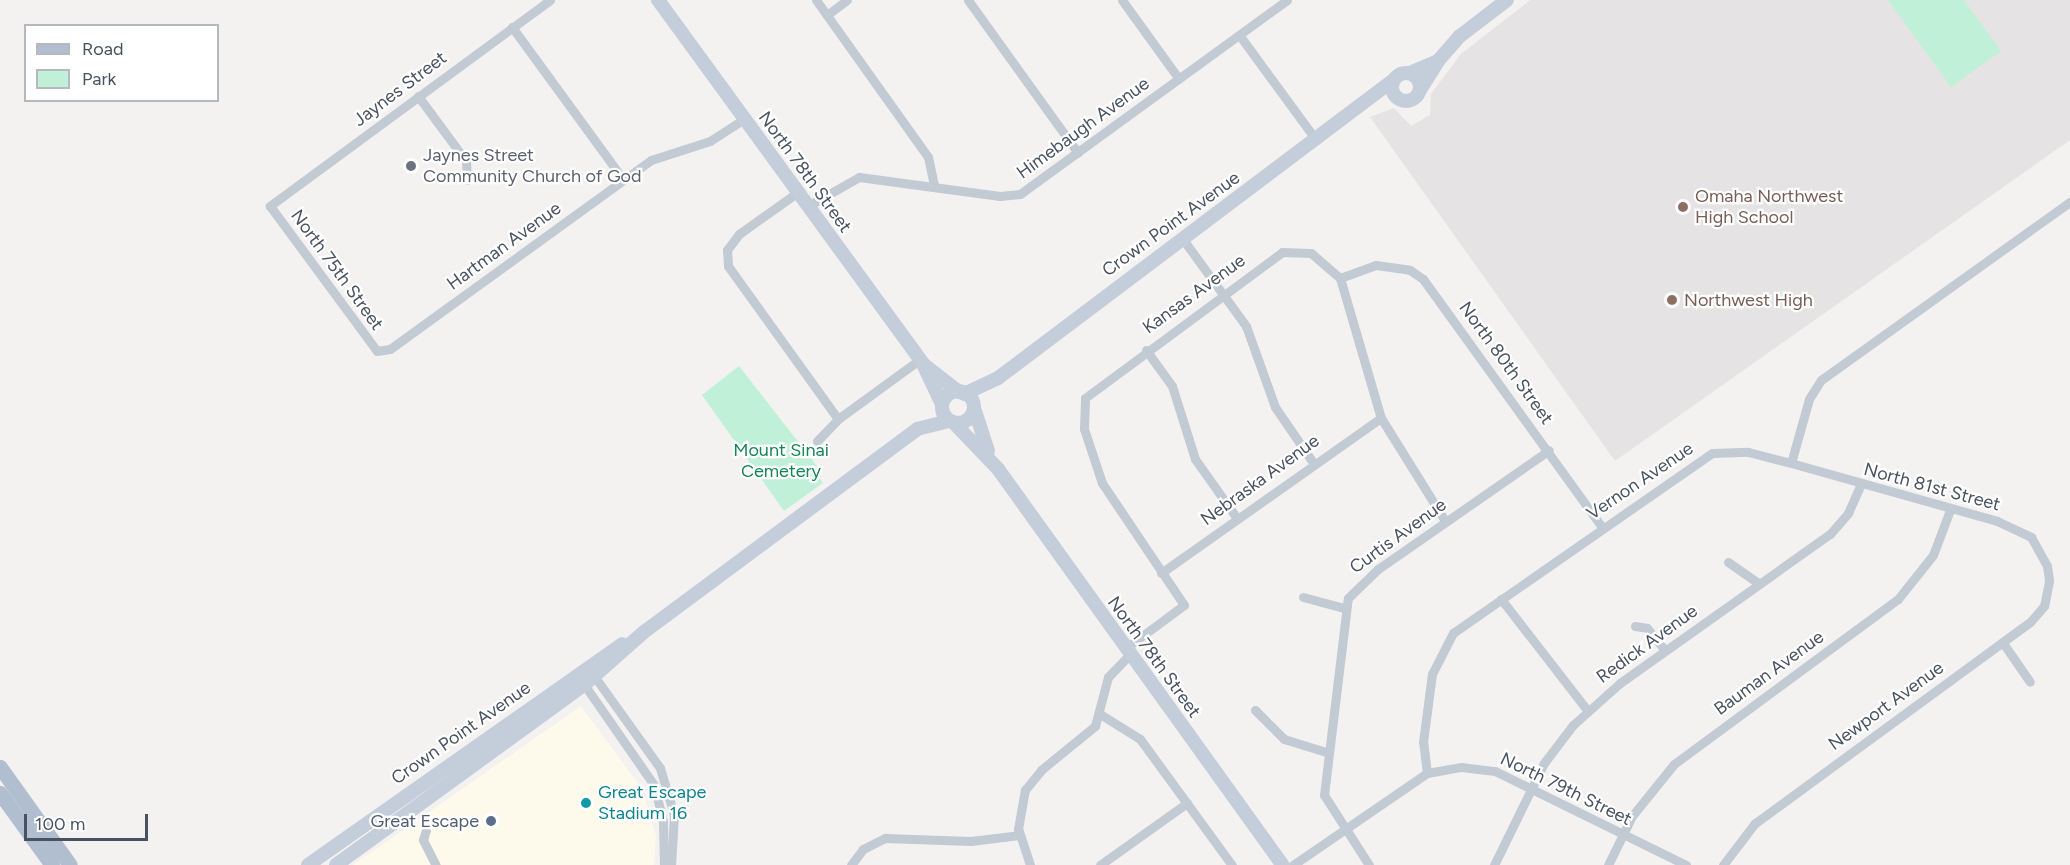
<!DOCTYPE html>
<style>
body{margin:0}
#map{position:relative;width:2070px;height:865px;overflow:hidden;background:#f4f2f1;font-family:Figtree,sans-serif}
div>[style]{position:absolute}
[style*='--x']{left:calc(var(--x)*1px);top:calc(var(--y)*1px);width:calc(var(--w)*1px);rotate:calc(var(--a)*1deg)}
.commercial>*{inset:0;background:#fdfaec}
.education>*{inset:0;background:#e5e3e3}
.green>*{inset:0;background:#c0f1d8}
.street>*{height:9px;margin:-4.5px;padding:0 4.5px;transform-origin:4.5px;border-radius:4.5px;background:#c2cad3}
.secondary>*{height:14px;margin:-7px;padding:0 7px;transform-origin:7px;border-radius:7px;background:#c4cdda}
.secondary>.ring{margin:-7px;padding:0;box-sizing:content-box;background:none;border:14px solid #c4cdda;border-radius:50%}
.primary>*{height:15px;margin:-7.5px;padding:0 7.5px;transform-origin:7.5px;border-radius:7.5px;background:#b1bed0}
.dots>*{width:16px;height:16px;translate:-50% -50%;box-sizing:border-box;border:3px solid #fff;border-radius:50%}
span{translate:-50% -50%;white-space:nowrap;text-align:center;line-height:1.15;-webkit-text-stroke:4.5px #fff;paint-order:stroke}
.street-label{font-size:18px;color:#495260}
.worship-label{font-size:18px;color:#5b616d}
.left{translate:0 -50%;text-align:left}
.education-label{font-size:18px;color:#785e54}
.park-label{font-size:18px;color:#158558}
.culture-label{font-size:18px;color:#0d838f}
.service-label{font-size:18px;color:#4e5e75}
.right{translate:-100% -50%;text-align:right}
.legend{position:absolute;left:24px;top:24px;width:195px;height:78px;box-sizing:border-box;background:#fff;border:2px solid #b6babf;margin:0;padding:8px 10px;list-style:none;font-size:18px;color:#495260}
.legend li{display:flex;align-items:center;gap:12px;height:30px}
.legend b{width:30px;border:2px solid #b6babf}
.scale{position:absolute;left:24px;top:814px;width:124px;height:27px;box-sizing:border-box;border:3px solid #495260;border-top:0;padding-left:8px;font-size:18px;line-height:21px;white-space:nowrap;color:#495260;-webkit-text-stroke:4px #fff;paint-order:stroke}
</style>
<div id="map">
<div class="commercial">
<i style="clip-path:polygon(581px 706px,642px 789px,656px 836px,654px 865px,353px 865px)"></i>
</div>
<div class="education">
<i style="clip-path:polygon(1530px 0,2070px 0,2070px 140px,1615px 461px,1370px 117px,1394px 108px,1411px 126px,1430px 115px,1431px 94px,1461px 54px)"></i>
</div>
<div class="green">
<i style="clip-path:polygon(1888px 0,1964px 0,2001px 51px,1951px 87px)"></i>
<i style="clip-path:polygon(739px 366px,817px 466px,813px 469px,823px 483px,784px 511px,702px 395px)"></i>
</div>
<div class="street">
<i style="--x:550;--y:0;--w:348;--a:143.7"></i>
<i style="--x:270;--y:206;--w:180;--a:53.6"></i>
<i style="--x:377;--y:351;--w:13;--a:-9"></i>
<i style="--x:390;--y:349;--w:322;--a:-35.9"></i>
<i style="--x:651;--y:160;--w:62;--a:-17.9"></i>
<i style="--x:710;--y:141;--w:40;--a:-32.9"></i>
<i style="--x:816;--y:0;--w:193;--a:54.5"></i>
<i style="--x:928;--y:157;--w:30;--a:78"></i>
<i style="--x:968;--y:0;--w:188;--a:54.3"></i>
<i style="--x:1122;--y:0;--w:97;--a:54.2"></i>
<i style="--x:827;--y:15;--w:25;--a:-37"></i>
<i style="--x:512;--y:27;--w:188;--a:53.9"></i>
<i style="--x:1240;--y:36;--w:129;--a:53.8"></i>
<i style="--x:418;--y:96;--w:81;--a:53.6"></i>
<i style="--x:466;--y:161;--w:19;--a:87"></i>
<i style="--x:798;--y:192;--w:72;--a:144.6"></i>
<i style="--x:739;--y:234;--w:20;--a:127"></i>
<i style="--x:727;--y:250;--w:16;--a:86"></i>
<i style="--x:728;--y:266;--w:188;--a:54.3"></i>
<i style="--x:808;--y:206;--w:59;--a:-29.6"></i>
<i style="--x:859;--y:177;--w:142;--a:7.7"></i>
<i style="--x:1000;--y:196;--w:20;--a:-6"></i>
<i style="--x:1020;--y:194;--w:330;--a:-36"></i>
<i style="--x:1182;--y:238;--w:109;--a:54"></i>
<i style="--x:1246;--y:326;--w:86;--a:70.3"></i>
<i style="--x:1275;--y:407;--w:65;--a:55.6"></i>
<i style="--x:1340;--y:278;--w:38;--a:-20"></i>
<i style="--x:1376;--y:265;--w:34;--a:8"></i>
<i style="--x:1410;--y:270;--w:16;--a:35"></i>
<i style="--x:1423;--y:279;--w:306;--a:54.2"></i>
<i style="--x:1146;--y:350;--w:44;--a:54.2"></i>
<i style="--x:1172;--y:386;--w:77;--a:72.5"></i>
<i style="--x:1195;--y:459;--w:71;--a:54.7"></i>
<i style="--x:817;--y:441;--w:30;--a:-46"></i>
<i style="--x:838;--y:419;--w:100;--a:-36.1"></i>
<i style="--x:1791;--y:463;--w:66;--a:-74.3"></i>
<i style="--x:1809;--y:399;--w:22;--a:-58"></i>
<i style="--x:1821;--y:380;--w:306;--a:-35.6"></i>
<i style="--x:1728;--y:562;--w:38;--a:35"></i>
<i style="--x:1161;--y:573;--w:269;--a:-35.2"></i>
<i style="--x:1303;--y:597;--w:42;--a:15"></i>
<i style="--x:1501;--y:599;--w:142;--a:52.2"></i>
<i style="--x:1635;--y:626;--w:12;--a:9"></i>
<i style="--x:1647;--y:628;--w:28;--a:51"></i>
<i style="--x:2003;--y:643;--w:47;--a:55.3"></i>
<i style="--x:1126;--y:648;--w:72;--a:-36.6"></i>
<i style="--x:1184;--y:605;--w:147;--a:-123.9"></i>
<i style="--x:1102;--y:483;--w:57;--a:-108.4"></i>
<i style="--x:1084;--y:429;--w:31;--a:-88"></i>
<i style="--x:1085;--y:398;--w:245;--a:-36.5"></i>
<i style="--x:1282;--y:252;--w:29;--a:2"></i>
<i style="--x:1311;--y:253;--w:38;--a:41"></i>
<i style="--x:1340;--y:278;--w:146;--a:73.7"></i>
<i style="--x:1381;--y:418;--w:121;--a:58.1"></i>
<i style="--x:592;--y:673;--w:117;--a:54.4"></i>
<i style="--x:660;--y:768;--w:49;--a:73.4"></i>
<i style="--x:674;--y:815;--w:50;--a:93.4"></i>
<i style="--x:581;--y:680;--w:128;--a:55.2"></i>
<i style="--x:654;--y:785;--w:38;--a:76"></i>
<i style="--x:663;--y:822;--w:43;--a:88.7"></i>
<i style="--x:1255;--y:710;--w:41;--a:45"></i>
<i style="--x:1284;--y:739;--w:44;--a:17.2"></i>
<i style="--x:1100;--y:714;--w:47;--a:32"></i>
<i style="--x:1140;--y:739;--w:156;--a:53.9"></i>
<i style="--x:1427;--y:773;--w:35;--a:-10"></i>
<i style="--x:1461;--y:767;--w:34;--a:7"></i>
<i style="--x:1495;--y:771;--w:213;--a:26.2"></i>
<i style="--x:426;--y:830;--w:10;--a:107"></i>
<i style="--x:423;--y:840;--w:28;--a:63"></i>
<i style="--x:851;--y:865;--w:20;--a:-53"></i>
<i style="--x:863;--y:849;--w:25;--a:-27"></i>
<i style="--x:885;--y:838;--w:86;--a:2"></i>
<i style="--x:971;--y:841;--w:48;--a:-7.1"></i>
<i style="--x:1030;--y:865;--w:38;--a:-108"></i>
<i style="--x:1018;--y:829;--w:40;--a:-80"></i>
<i style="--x:1025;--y:790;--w:26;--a:-51"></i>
<i style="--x:1041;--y:770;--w:70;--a:-39.2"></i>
<i style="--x:1095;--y:726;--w:51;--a:-75.1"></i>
<i style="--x:1108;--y:677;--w:32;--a:-46"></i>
<i style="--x:1100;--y:865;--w:107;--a:-35.5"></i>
<i style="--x:1293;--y:865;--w:163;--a:-34.5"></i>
<i style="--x:1427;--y:773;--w:31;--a:-97"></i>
<i style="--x:1423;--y:742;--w:69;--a:-82.5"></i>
<i style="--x:1432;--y:674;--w:46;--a:-62.9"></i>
<i style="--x:1453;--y:633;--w:315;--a:-34.8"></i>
<i style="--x:1712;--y:453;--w:36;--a:-2"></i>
<i style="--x:1748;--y:452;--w:44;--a:14.3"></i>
<i style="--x:1791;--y:463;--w:214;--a:15.7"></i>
<i style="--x:1997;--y:521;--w:38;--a:25"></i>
<i style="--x:2031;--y:537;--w:33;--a:61"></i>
<i style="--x:2047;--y:566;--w:15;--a:82"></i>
<i style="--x:2049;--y:581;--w:25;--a:101"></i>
<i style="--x:2044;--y:606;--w:21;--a:131"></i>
<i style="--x:2030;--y:622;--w:341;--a:143.8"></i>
<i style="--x:1755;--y:823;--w:53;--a:127.3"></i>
<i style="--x:1369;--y:865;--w:83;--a:-122.7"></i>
<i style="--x:1324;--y:795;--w:198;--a:-83.1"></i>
<i style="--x:1348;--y:598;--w:42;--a:-44"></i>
<i style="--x:1378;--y:569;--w:208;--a:-34.8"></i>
<i style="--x:1494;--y:865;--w:114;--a:-63.9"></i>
<i style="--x:1544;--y:763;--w:48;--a:-52.7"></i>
<i style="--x:1573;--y:725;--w:63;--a:-41.8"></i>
<i style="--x:1620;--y:683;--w:257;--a:-35.4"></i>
<i style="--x:1830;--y:534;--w:28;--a:-49"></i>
<i style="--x:1848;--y:513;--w:30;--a:-66"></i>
<i style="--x:1608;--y:865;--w:55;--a:-63.9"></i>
<i style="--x:1632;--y:816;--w:67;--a:-51.1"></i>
<i style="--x:1674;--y:764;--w:278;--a:-36.4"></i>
<i style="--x:1898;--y:599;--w:56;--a:-51.5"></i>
<i style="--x:1933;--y:555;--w:48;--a:-69.3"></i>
</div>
<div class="secondary">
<i style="--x:658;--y:0;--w:450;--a:53.9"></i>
<i style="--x:923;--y:364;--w:46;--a:37.9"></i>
<i style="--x:1410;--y:73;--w:30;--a:-23"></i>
<i style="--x:1438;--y:61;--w:33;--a:-49"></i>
<i style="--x:1460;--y:36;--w:59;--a:-37.5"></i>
<i class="ring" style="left:1392px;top:73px;width:14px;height:14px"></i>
<i style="--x:1420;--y:90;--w:34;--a:-58"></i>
<i style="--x:923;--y:364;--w:42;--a:64.7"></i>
<i class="ring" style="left:942px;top:391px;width:18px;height:18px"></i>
<i style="--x:964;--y:394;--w:38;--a:-25"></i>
<i style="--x:998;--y:378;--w:496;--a:-37"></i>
<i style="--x:975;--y:411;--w:42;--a:72"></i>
<i style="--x:953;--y:422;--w:65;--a:46.2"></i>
<i style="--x:998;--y:469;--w:488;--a:54.3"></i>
<i style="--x:308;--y:865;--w:384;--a:-35.1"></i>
<i style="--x:336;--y:865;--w:306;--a:-36"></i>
<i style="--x:584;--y:685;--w:80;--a:-41.5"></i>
<i style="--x:644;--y:632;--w:340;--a:-36.6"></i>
<i style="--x:917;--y:429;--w:33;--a:-14"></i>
</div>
<div class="primary">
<i style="--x:0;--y:767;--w:120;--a:54.5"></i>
<i style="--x:0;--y:793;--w:89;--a:54.2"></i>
</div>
<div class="dots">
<i style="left:411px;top:166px;background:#6b7280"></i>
<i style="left:1683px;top:207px;background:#8d6e63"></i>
<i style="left:1672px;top:300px;background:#8d6e63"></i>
<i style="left:586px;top:803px;background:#0f9aa8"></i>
<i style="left:491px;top:821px;background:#5c6f8a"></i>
</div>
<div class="street-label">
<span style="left:400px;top:89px;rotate:-37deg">Jaynes Street</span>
<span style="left:1083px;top:128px;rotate:-36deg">Himebaugh Avenue</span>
<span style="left:805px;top:172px;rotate:54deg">North 78th Street</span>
<span style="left:1171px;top:224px;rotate:-36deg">Crown Point Avenue</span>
<span style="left:504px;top:246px;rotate:-36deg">Hartman Avenue</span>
<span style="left:337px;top:270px;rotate:54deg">North 75th Street</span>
<span style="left:1194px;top:294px;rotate:-36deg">Kansas Avenue</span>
<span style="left:1506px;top:363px;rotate:54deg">North 80th Street</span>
<span style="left:1260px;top:480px;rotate:-36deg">Nebraska Avenue</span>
<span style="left:1640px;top:481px;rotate:-34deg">Vernon Avenue</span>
<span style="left:1932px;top:487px;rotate:15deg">North 81st Street</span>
<span style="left:1398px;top:536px;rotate:-36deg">Curtis Avenue</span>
<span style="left:1647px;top:644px;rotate:-36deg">Redick Avenue</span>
<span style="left:1154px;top:657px;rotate:54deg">North 78th Street</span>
<span style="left:1769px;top:673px;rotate:-36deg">Bauman Avenue</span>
<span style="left:1886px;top:706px;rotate:-36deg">Newport Avenue</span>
<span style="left:461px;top:733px;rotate:-35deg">Crown Point Avenue</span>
<span style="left:1566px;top:789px;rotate:26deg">North 79th Street</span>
</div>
<div class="worship-label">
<span class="left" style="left:423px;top:166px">Jaynes Street<br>Community Church of God</span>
</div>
<div class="education-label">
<span class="left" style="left:1695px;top:207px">Omaha Northwest<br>High School</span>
<span class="left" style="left:1684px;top:300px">Northwest High</span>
</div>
<div class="park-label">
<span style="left:781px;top:461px">Mount Sinai<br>Cemetery</span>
</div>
<div class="culture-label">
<span class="left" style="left:598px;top:803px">Great Escape<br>Stadium 16</span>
</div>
<div class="service-label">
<span class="right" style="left:479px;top:821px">Great Escape</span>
</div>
<ul class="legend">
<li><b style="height:8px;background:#b1bed0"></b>Road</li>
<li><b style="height:16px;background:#c0f1d8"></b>Park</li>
</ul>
<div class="scale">100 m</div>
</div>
